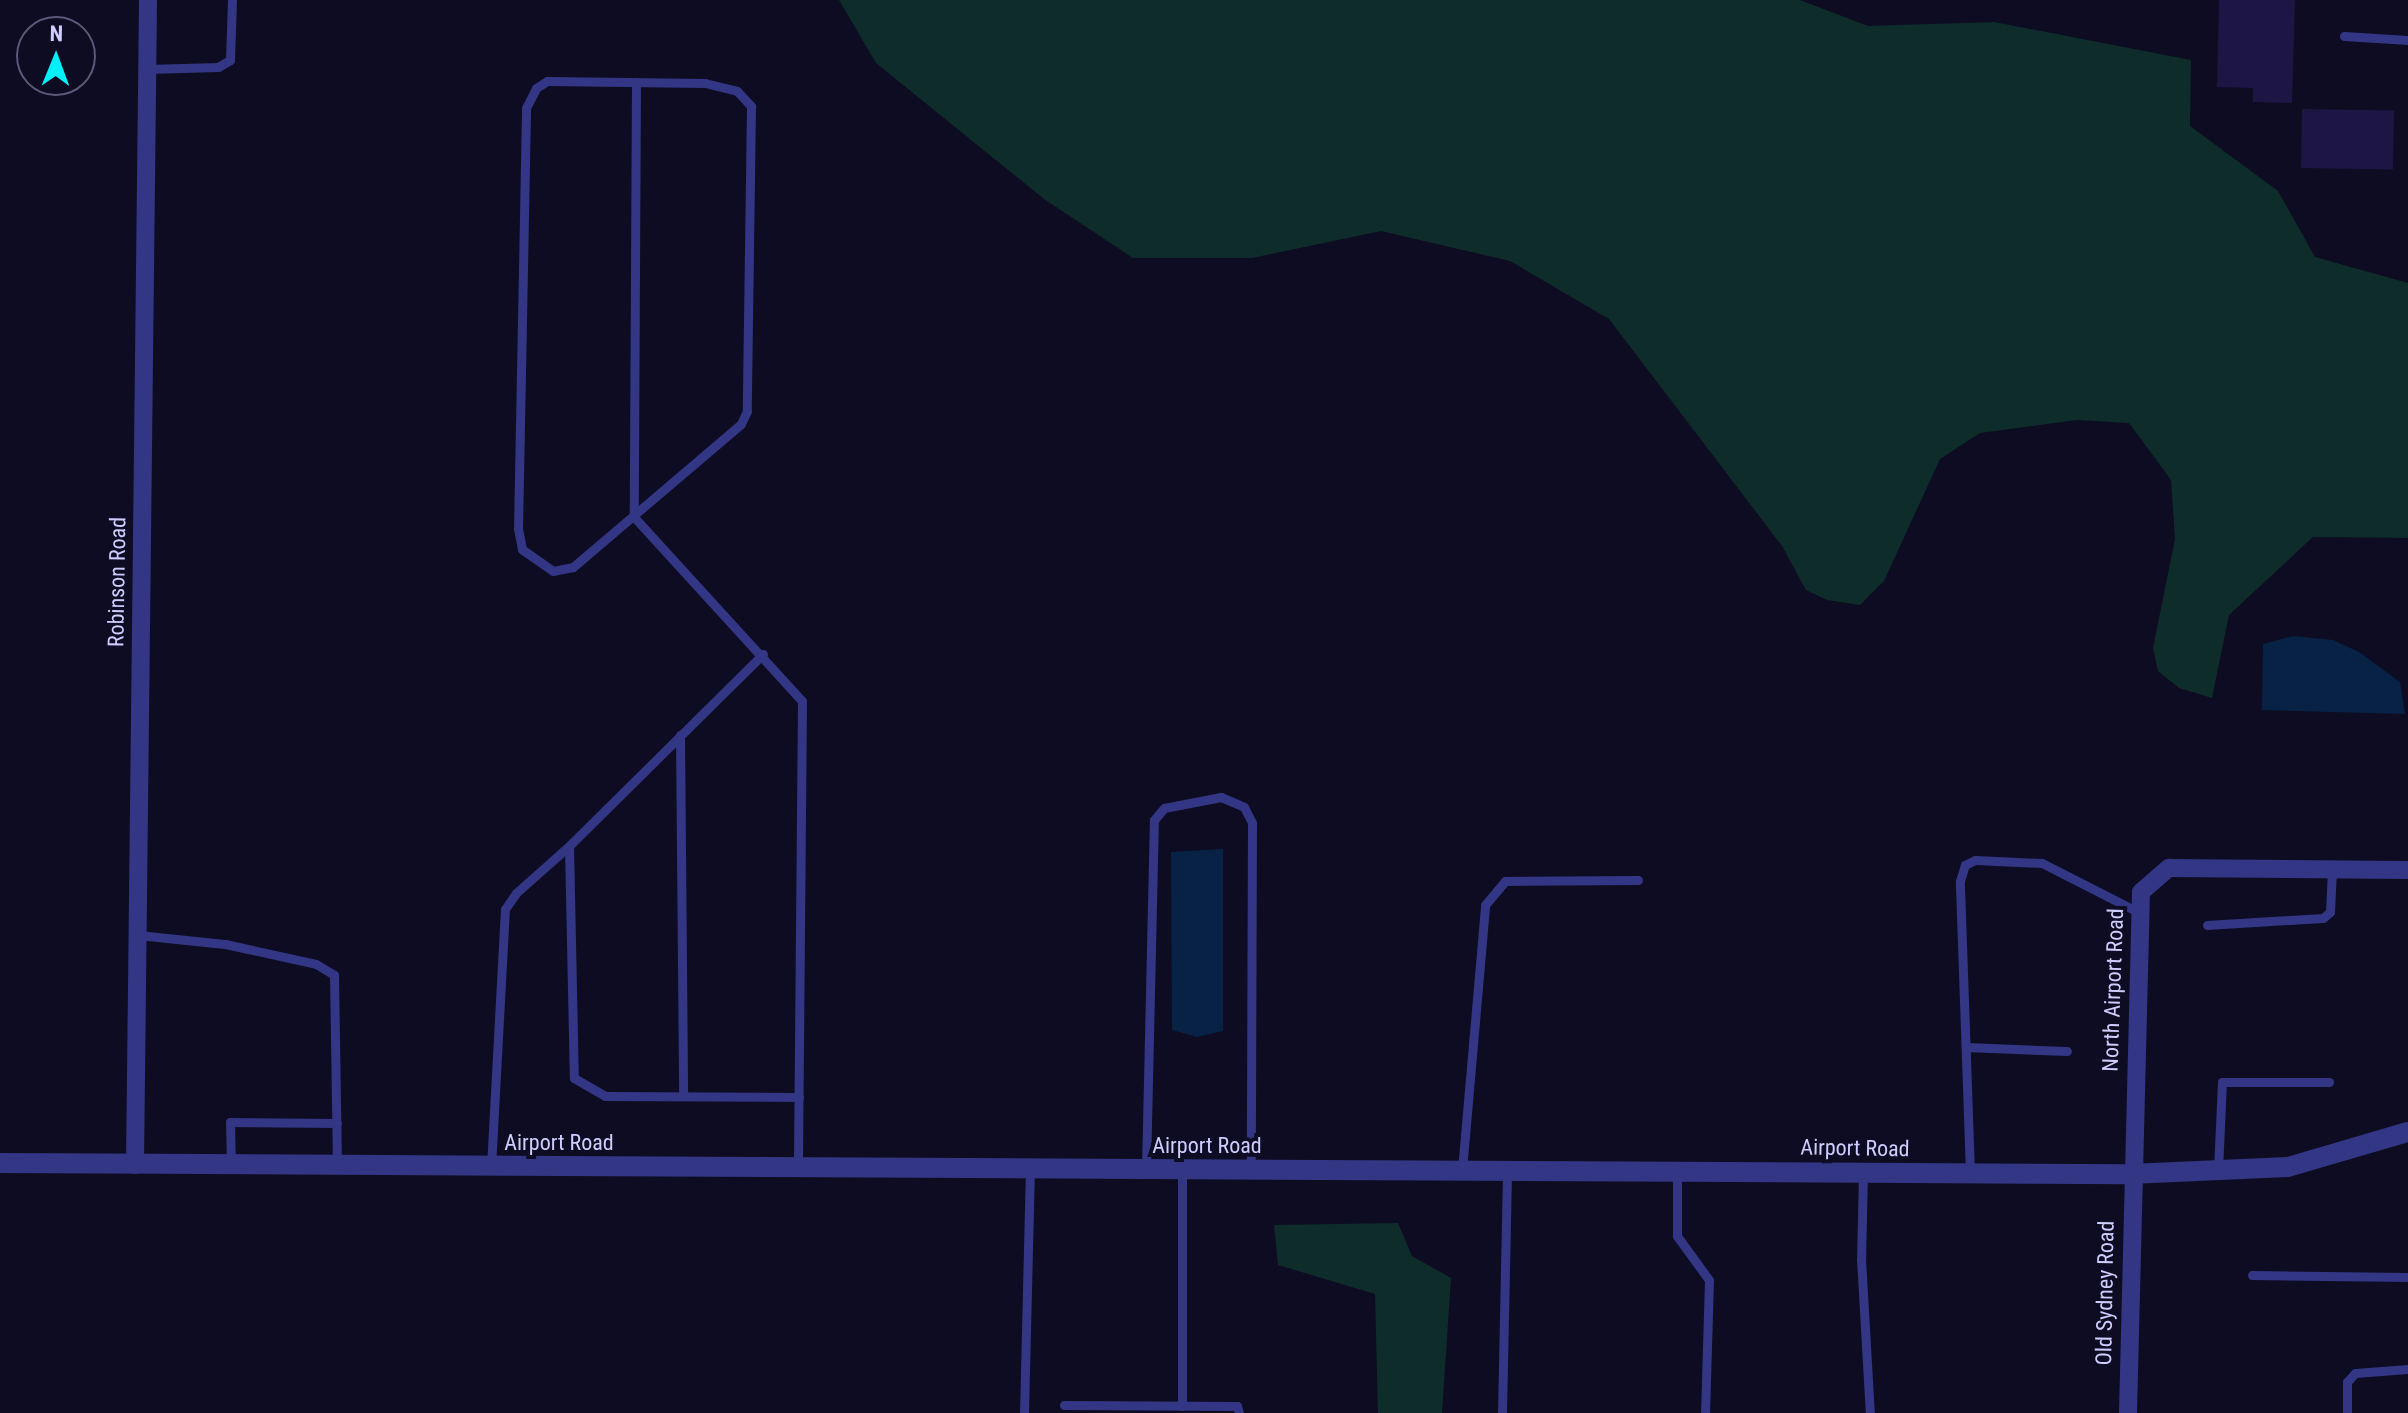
<!DOCTYPE html>
<style>
body{margin:0}
#map{position:relative;width:2408px;height:1413px;overflow:hidden;background:#0e0c22;font-family:"Roboto Condensed",sans-serif}
div>[style]{position:absolute}
[style*='--x']{left:calc(var(--x)*1px);top:calc(var(--y)*1px);width:calc(var(--w)*1px);rotate:calc(var(--a)*1deg)}
.green>*{inset:0;background:#0e2c29}
.water>*{inset:0;background:#082245}
.building>*{inset:0;background:#1d1644;transform-origin:0 0}
.service>*{height:9px;margin:-4.5px;padding:0 4.5px;transform-origin:4.5px;border-radius:4.5px;background:#333684}
.minor>*{height:18px;margin:-9px;padding:0 9px;transform-origin:9px;border-radius:9px;background:#333684}
.tertiary>*{height:20px;margin:-10px;padding:0 10px;transform-origin:10px;border-radius:10px;background:#333684}
span{translate:-50% -50%;white-space:nowrap;text-align:center;line-height:1.15;-webkit-text-stroke:8px #0e0c22;paint-order:stroke}
.street-label{font-size:22px;color:#cfcdff}
.north{position:absolute;left:16px;top:16px;width:80px;height:80px;box-sizing:border-box;background:#0e0c22;border:2px solid #5b597a;border-radius:50%;rotate:1deg;font-size:22px;font-weight:700;line-height:32px;text-align:center;color:#cfcdff}
.north::after{content:'';display:block;margin:auto;width:28px;height:36px;background:#00eff8;clip-path:polygon(50% 0,100% 100%,50% 72%,0 100%)}
</style>
<div id="map">
<div class="green">
<i style="clip-path:polygon(839px 0,1800px 0,1868px 26px,1994px 22px,2191px 60px,2190px 126px,2278px 191px,2315px 257px,2408px 283px,2408px 538px,2313px 537px,2229px 615px,2212px 698px,2179px 688px,2158px 671px,2153px 648px,2175px 539px,2171px 480px,2129px 423px,2077px 420px,1980px 433px,1940px 459px,1884px 581px,1860px 605px,1827px 600px,1806px 590px,1782px 546px,1609px 319px,1510px 261px,1381px 231px,1252px 258px,1133px 258px,1044px 199px,876px 63px)"></i>
<i style="clip-path:polygon(1398px 1223px,1412px 1256px,1451px 1278px,1442px 1413px,1378px 1413px,1375px 1294px,1278px 1265px,1274px 1225px)"></i>
</div>
<div class="water">
<i style="clip-path:polygon(2293px 636px,2333px 640px,2359px 652px,2400px 682px,2405px 714px,2262px 710px,2263px 644px)"></i>
<i style="clip-path:polygon(1223px 849px,1223px 1031px,1197px 1037px,1172px 1030px,1171px 852px)"></i>
</div>
<div class="building">
<i style="clip-path:polygon(2219px 0,2295px 0,2292px 103px,2253px 102px,2253px 88px,2217px 87px)"></i>
<i style="left:2302px;top:109px;width:92px;height:59px;rotate:1deg"></i>
</div>
<div class="service">
<i style="--x:2344;--y:36;--w:64;--a:3.6"></i>
<i style="--x:148;--y:69;--w:70;--a:-1.6"></i>
<i style="--x:218;--y:67;--w:14;--a:-30"></i>
<i style="--x:230;--y:60;--w:60;--a:-88.1"></i>
<i style="--x:547;--y:81;--w:158;--a:0.7"></i>
<i style="--x:705;--y:83;--w:33;--a:14"></i>
<i style="--x:737;--y:91;--w:21;--a:47"></i>
<i style="--x:751;--y:106;--w:305;--a:90.8"></i>
<i style="--x:747;--y:411;--w:14;--a:115"></i>
<i style="--x:741;--y:424;--w:221;--a:139.6"></i>
<i style="--x:573;--y:567;--w:20;--a:169"></i>
<i style="--x:553;--y:571;--w:38;--a:-145"></i>
<i style="--x:522;--y:549;--w:20;--a:-101"></i>
<i style="--x:518;--y:529;--w:421;--a:-88.9"></i>
<i style="--x:526;--y:108;--w:22;--a:-63"></i>
<i style="--x:536;--y:88;--w:13;--a:-32"></i>
<i style="--x:636;--y:82;--w:435;--a:90.3"></i>
<i style="--x:634;--y:517;--w:249;--a:47.6"></i>
<i style="--x:802;--y:701;--w:467;--a:90.5"></i>
<i style="--x:763;--y:654;--w:273;--a:135.3"></i>
<i style="--x:569;--y:846;--w:232;--a:88.8"></i>
<i style="--x:574;--y:1078;--w:36;--a:30"></i>
<i style="--x:605;--y:1096;--w:194;--a:0.3"></i>
<i style="--x:680;--y:735;--w:361;--a:89.5"></i>
<i style="--x:2207;--y:925;--w:116;--a:-3.5"></i>
<i style="--x:2323;--y:918;--w:9;--a:-41"></i>
<i style="--x:2330;--y:912;--w:42;--a:-87.3"></i>
<i style="--x:138;--y:935;--w:87;--a:5.9"></i>
<i style="--x:225;--y:944;--w:93;--a:12.4"></i>
<i style="--x:316;--y:964;--w:21;--a:31"></i>
<i style="--x:334;--y:975;--w:189;--a:89.1"></i>
<i style="--x:1966;--y:1047;--w:101;--a:2.3"></i>
<i style="--x:231;--y:1166;--w:44;--a:-91.3"></i>
<i style="--x:230;--y:1122;--w:107;--a:0.5"></i>
<i style="--x:491;--y:1167;--w:258;--a:-86.9"></i>
<i style="--x:505;--y:909;--w:19;--a:-55"></i>
<i style="--x:516;--y:893;--w:71;--a:-41.6"></i>
<i style="--x:1146;--y:1169;--w:349;--a:-88.7"></i>
<i style="--x:1154;--y:820;--w:16;--a:-50"></i>
<i style="--x:1164;--y:808;--w:58;--a:-10.9"></i>
<i style="--x:1221;--y:797;--w:25;--a:23"></i>
<i style="--x:1244;--y:807;--w:18;--a:63"></i>
<i style="--x:1252;--y:823;--w:347;--a:90.2"></i>
<i style="--x:1462;--y:1170;--w:266;--a:-85"></i>
<i style="--x:1485;--y:905;--w:31;--a:-50"></i>
<i style="--x:1505;--y:881;--w:133;--a:-0.4"></i>
<i style="--x:2218;--y:1170;--w:88;--a:-87.4"></i>
<i style="--x:2222;--y:1082;--w:107;--a:0"></i>
<i style="--x:1677;--y:1172;--w:64;--a:90"></i>
<i style="--x:1677;--y:1236;--w:54;--a:54"></i>
<i style="--x:1709;--y:1280;--w:133;--a:91.7"></i>
<i style="--x:1863;--y:1173;--w:86;--a:91.3"></i>
<i style="--x:1861;--y:1259;--w:154;--a:86.7"></i>
<i style="--x:1970;--y:1173;--w:292;--a:-92"></i>
<i style="--x:1960;--y:881;--w:17;--a:-73"></i>
<i style="--x:1965;--y:865;--w:11;--a:-27"></i>
<i style="--x:1975;--y:860;--w:67;--a:2.6"></i>
<i style="--x:2042;--y:863;--w:110;--a:27"></i>
<i style="--x:2252;--y:1275;--w:156;--a:0.7"></i>
<i style="--x:1064;--y:1405;--w:173;--a:0.3"></i>
<i style="--x:1237;--y:1406;--w:7;--a:74"></i>
<i style="--x:1182;--y:1406;--w:236;--a:-90"></i>
<i style="--x:1024;--y:1413;--w:244;--a:-88.6"></i>
<i style="--x:1502;--y:1413;--w:243;--a:-88.8"></i>
<i style="--x:2347;--y:1413;--w:31;--a:-90"></i>
<i style="--x:2347;--y:1382;--w:12;--a:-48"></i>
<i style="--x:2355;--y:1373;--w:53;--a:-4.3"></i>
</div>
<div class="minor">
<i style="--x:135;--y:1165;--w:1165;--a:-89.36"></i>
<i style="--x:2128;--y:1413;--w:521;--a:-88.57"></i>
<i style="--x:2141;--y:892;--w:37;--a:-41"></i>
<i style="--x:2169;--y:868;--w:239;--a:0.5"></i>
</div>
<div class="tertiary">
<i style="--x:0;--y:1163;--w:2130;--a:0.3"></i>
<i style="--x:2130;--y:1174;--w:158;--a:-2.5"></i>
<i style="--x:2288;--y:1167;--w:125;--a:-16.3"></i>
</div>
<div class="street-label">
<span style="left:117px;top:582px;rotate:-89deg">Robinson Road</span>
<span style="left:2113px;top:990px;rotate:-88deg">North Airport Road</span>
<span style="left:559px;top:1143px">Airport Road</span>
<span style="left:1207px;top:1146px">Airport Road</span>
<span style="left:1855px;top:1148px;rotate:1deg">Airport Road</span>
<span style="left:2105px;top:1293px;rotate:-89deg">Old Sydney Road</span>
</div>
<div class="north">N</div>
</div>
